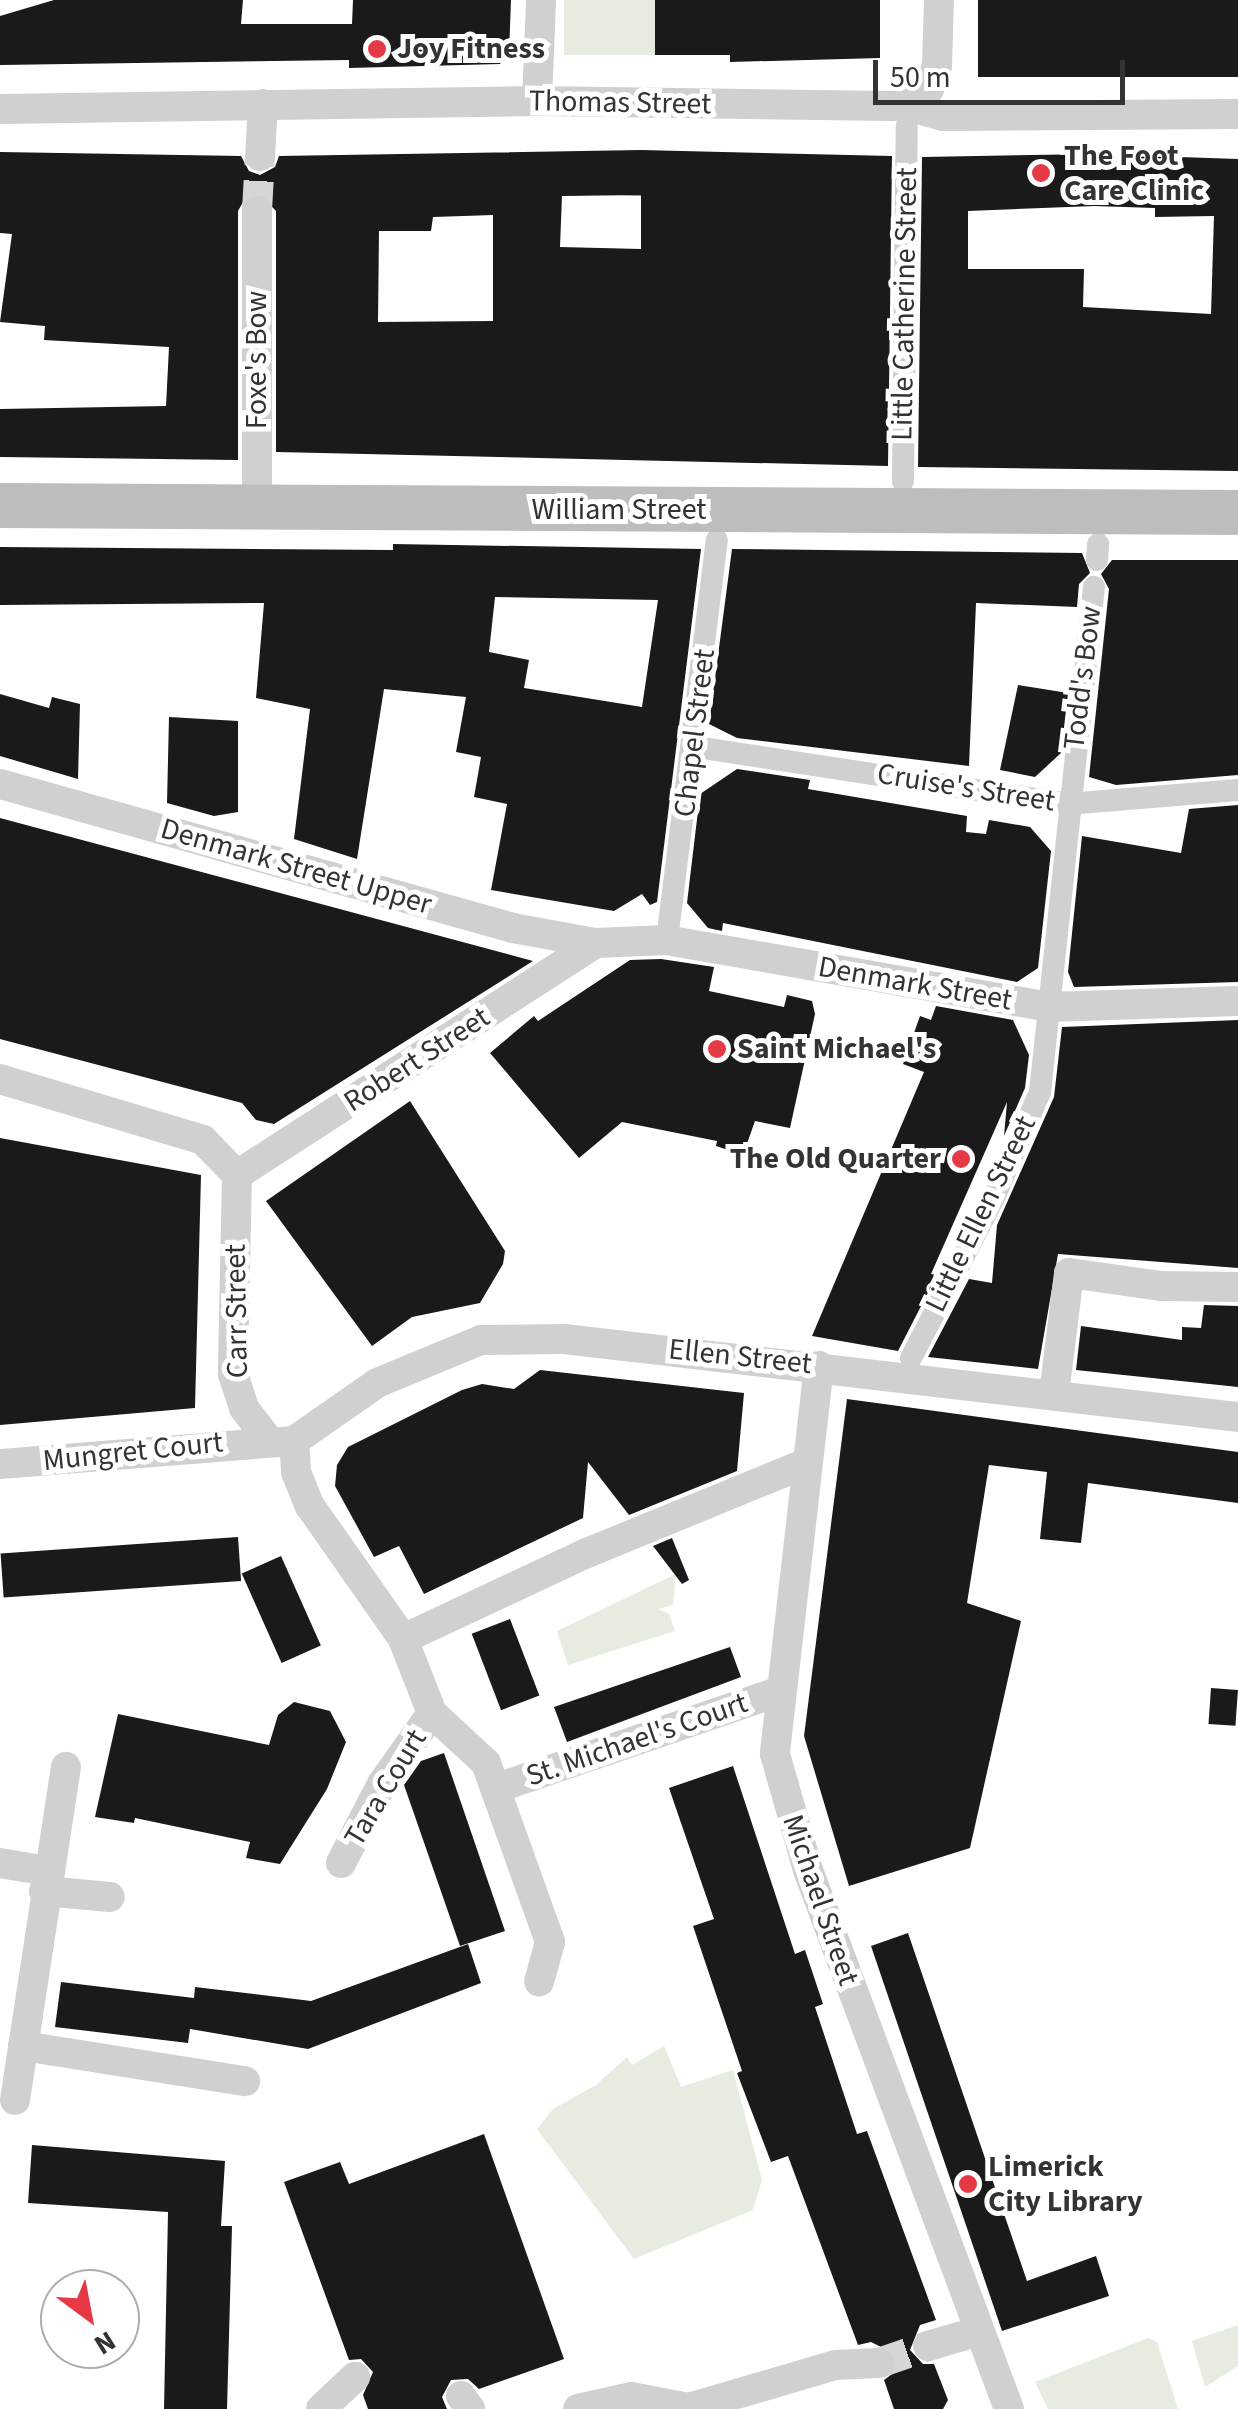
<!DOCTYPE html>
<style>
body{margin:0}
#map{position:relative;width:1238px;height:2409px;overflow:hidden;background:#fff;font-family:"Source Sans 3",sans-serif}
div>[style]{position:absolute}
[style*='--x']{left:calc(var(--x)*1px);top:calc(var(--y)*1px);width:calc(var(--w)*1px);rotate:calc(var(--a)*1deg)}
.green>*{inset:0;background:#e6ecdf;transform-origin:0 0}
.building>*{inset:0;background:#1a1a1a;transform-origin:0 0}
.minor-tunnel>*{height:30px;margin-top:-15px;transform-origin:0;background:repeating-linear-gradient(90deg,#d6d6d6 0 30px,transparent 0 45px)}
.pedestrian>*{height:22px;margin:-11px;padding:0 11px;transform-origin:11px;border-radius:11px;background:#d0d0d0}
.minor>*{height:30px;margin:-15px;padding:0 15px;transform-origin:15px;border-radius:15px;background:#d0d0d0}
.secondary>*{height:45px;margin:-22.5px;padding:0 22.5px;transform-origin:22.5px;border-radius:22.5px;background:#bdbdbd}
.dots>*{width:28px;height:28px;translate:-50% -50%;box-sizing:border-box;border:5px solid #fff;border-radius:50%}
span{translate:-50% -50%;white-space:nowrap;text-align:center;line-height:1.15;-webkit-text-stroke:10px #fff;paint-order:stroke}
.poi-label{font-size:30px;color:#333;font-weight:700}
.left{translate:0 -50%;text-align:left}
.right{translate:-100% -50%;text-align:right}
.street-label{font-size:30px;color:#333}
.north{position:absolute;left:40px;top:2269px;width:100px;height:100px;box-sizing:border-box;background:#fff;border:2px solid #adadad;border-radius:50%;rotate:148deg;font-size:28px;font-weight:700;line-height:40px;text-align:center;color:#333}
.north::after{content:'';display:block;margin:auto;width:35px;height:45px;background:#e63946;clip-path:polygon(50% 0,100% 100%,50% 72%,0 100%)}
.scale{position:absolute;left:873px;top:60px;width:252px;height:45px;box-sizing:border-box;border:5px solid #333;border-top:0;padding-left:12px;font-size:30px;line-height:35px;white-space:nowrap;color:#333;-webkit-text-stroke:8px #fff;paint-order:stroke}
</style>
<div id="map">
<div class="green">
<i style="left:564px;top:0;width:91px;height:55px"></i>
<i style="clip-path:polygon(676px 1574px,673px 1605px,658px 1609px,669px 1614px,675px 1631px,568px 1665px,557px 1631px)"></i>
<i style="clip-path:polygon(664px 2046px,681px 2087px,733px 2070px,762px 2180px,753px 2210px,634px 2259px,537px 2129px,553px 2109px,596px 2085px,627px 2057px,632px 2065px)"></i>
<i style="clip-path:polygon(1238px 2325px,1238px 2366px,1205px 2387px,1192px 2341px)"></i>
<i style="clip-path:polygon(1148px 2338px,1157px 2342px,1178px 2409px,1048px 2409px,1035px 2382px)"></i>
</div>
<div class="building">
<i style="clip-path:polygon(54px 0,243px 0,241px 24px,352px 24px,353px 0,511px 0,509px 54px,500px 64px,349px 68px,349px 60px,0 65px,0 16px)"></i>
<i style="clip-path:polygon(655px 0,880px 0,880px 58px,730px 62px,730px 55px,655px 55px)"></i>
<i style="left:978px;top:0;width:260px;height:77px"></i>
<i style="clip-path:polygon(evenodd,641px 150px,892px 156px,888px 466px,276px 452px,276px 211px,258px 192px,247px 195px,238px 211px,238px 460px,0 457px,0 409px,166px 406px,169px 347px,44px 340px,45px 326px,0 322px,12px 234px,0 233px,0 152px,241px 156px,249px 171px,260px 175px,275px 167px,279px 156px,641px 150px,641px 195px,641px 249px,560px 247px,562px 196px,641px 195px,641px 150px,493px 215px,493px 321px,378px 322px,379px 231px,431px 231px,433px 217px,493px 215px)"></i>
<i style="clip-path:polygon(evenodd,1094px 154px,1238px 159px,1238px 471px,918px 467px,922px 157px,1094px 154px,1094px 206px,1155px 208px,1155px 217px,1214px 216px,1211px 314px,1083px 307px,1084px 269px,968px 269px,968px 211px,1094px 206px)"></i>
<i style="clip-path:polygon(evenodd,393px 544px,701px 549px,657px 902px,650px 905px,642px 894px,614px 911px,491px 890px,507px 804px,474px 797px,481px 757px,456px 752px,466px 697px,384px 689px,357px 859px,294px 839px,310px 709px,256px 698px,264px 603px,0 605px,0 547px,393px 550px,393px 544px,495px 597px,658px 600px,642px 707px,524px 688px,529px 660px,489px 652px,495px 597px)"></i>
<i style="clip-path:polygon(732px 549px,1082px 553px,1090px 573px,1079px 584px,1077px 607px,976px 603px,969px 766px,737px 738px,709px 724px)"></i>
<i style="clip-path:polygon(1112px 560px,1238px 560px,1238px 775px,1116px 785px,1089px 777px,1109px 589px,1101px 574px)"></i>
<i style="clip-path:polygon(1018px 685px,1068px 693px,1061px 753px,1035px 777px,1000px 770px)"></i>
<i style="clip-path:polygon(0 694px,49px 708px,52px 697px,80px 704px,78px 779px,0 756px)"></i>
<i style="clip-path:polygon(169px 717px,238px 721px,238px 812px,214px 816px,167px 803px)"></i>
<i style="clip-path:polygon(737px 769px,810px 780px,808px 789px,967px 816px,966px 832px,986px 834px,989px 820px,1030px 827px,1051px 851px,1038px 968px,1017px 982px,723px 923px,722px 931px,708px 928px,687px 903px,700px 794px)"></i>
<i style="clip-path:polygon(1238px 805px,1238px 982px,1074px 987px,1068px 972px,1082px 836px,1181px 853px,1189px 809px)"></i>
<i style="clip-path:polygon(0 818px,209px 874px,533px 961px,274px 1124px,256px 1120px,242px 1103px,0 1039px)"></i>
<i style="clip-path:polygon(661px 959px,714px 967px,709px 991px,784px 1007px,787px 995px,812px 1001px,815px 1014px,790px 1128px,755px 1121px,743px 1155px,716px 1146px,717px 1141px,622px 1122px,579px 1158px,490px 1053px,534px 1016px,538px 1021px,630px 960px)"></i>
<i style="clip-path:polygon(936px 1006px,1013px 1020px,1029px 1055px,1025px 1088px,1004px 1136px,1007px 1102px,931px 1274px,937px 1275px,898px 1351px,812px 1336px,924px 1072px,903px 1064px,920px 1016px,931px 1020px)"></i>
<i style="clip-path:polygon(1238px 1020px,1238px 1268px,1058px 1254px,1038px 1369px,928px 1357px,969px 1279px,992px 1283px,997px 1225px,1054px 1097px,1062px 1027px)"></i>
<i style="clip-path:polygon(410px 1101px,505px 1251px,503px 1264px,480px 1303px,412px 1317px,372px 1346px,266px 1201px)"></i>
<i style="clip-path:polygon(0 1138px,201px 1175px,195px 1408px,0 1425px)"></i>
<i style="clip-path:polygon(1204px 1305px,1238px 1306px,1238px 1387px,1076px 1370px,1081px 1326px,1182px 1340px,1182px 1327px,1201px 1328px)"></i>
<i style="clip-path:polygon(540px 1370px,744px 1393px,737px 1471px,629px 1515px,588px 1462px,583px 1518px,424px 1594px,399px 1546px,374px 1557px,335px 1486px,337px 1465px,348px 1447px,462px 1390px,482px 1384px,514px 1389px)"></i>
<i style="clip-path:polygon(847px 1399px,1238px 1452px,1238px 1503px,1088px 1483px,1081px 1543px,1040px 1539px,1047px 1472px,989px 1465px,967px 1603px,1021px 1621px,970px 1848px,849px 1886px,804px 1736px)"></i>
<i style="left:238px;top:1537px;width:44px;height:238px;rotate:86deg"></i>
<i style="clip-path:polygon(672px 1538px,689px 1580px,682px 1584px,653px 1546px)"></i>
<i style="left:281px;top:1556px;width:98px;height:43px;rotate:66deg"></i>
<i style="left:510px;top:1619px;width:82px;height:41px;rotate:69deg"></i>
<i style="clip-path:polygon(730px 1647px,741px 1677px,567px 1742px,554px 1707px)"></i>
<i style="left:1211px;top:1688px;width:27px;height:36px;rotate:4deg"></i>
<i style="clip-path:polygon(294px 1702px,330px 1711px,346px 1742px,327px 1789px,280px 1864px,246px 1858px,250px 1842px,135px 1818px,134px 1823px,95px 1817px,118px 1714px,269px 1745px,278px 1715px)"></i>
<i style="clip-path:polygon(444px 1753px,505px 1931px,460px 1946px,404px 1785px,421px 1761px)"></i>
<i style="clip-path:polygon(733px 1766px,795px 1954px,805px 1950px,823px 2004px,815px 2007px,857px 2134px,867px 2131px,936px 2320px,920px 2325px,910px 2350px,923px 2364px,934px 2364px,948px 2400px,943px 2409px,894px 2409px,884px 2380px,896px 2371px,895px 2354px,871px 2342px,858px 2345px,788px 2156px,771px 2162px,737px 2073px,742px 2071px,693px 1926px,714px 1919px,669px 1788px)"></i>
<i style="clip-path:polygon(908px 1933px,1027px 2281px,1096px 2256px,1109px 2296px,1002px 2331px,871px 1946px)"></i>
<i style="clip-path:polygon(468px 1944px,481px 1983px,308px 2049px,190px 2029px,188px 2043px,55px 2027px,61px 1982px,194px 1998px,195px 1987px,311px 2001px)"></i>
<i style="clip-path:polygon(484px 2134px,564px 2359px,479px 2389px,468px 2379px,451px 2380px,442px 2397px,447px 2409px,368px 2409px,363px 2395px,373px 2372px,361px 2359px,349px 2360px,284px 2182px,340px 2162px,349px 2184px)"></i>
<i style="clip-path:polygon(32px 2145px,225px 2161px,221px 2226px,232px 2226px,227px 2409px,164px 2409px,168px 2212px,28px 2203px)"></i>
</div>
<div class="minor-tunnel">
<i style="--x:257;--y:211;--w:55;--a:-86.9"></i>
<i style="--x:879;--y:2363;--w:52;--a:-19.1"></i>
</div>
<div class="pedestrian">
<i style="--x:903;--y:481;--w:355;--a:-89.4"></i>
<i style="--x:1097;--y:560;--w:16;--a:-86"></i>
<i style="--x:696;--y:747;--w:375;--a:8.7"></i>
<i style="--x:1067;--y:804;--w:172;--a:-4.7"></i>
<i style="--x:669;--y:924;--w:387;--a:-82.9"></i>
<i style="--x:911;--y:1358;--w:178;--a:-62.6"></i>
<i style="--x:993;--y:1200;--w:118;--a:-66.5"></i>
<i style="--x:1040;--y:1092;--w:508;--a:-83.9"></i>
</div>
<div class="minor">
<i style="--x:537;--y:101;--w:101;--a:-87.7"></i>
<i style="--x:908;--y:106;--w:27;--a:-39"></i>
<i style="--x:929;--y:89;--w:24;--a:-71"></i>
<i style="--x:937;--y:66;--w:66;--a:-88.3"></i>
<i style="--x:0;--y:109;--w:537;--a:-0.85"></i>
<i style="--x:537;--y:101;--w:371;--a:0.8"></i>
<i style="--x:908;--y:106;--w:36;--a:16"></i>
<i style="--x:943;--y:116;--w:295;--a:-0.4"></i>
<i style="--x:260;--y:156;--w:52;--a:-86.7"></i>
<i style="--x:257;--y:509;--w:298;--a:-90"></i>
<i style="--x:0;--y:784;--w:533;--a:15.68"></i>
<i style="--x:513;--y:928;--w:83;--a:10.4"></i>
<i style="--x:595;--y:943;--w:71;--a:-2.4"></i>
<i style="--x:666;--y:940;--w:388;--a:9.9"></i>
<i style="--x:1048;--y:1007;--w:190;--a:-1.8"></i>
<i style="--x:0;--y:1079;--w:212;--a:16.7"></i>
<i style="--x:203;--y:1140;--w:49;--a:45.8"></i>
<i style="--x:237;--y:1175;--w:427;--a:-32.9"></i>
<i style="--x:237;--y:1175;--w:199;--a:91.2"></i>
<i style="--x:233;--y:1374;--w:36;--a:72"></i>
<i style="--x:244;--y:1408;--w:39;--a:53"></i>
<i style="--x:819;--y:1366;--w:390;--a:96.5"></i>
<i style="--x:775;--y:1754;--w:121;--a:74.1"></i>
<i style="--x:808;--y:1870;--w:575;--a:69.55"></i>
<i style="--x:1054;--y:1394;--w:122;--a:-82.9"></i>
<i style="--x:1069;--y:1273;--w:92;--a:8.1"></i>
<i style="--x:1160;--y:1286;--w:78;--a:0.7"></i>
<i style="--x:294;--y:1441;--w:31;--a:86"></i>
<i style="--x:296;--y:1472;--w:37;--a:68"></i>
<i style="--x:310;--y:1506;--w:162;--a:55"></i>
<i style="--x:403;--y:1639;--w:79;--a:68.6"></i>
<i style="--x:432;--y:1713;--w:74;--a:42.8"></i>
<i style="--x:486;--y:1763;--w:190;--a:70.3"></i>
<i style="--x:550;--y:1942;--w:41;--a:105.4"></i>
<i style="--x:0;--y:1464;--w:295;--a:-4.5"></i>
<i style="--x:294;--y:1441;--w:101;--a:-34.9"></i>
<i style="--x:377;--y:1383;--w:113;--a:-22.5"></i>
<i style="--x:481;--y:1340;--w:83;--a:-0.7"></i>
<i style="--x:564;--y:1339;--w:678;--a:6.6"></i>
<i style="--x:403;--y:1639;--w:203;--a:-25.1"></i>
<i style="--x:587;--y:1553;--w:235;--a:-22.3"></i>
<i style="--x:497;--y:1788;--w:297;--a:-18.9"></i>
<i style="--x:0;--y:1863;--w:48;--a:9.7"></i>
<i style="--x:341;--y:1863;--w:89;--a:-62.6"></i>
<i style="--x:382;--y:1784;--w:87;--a:-54.8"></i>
<i style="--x:44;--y:1891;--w:66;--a:5.2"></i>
<i style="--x:23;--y:2046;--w:225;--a:9"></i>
<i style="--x:15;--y:2100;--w:337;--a:-81.3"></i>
<i style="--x:928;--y:2346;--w:53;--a:-16.4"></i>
<i style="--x:461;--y:2396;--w:16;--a:55"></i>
<i style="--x:321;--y:2409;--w:47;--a:-43.3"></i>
<i style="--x:578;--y:2409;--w:54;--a:-12.8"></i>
<i style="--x:631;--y:2397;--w:59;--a:10.7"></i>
<i style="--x:689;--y:2408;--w:152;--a:-16.4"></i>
<i style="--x:835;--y:2365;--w:44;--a:-2.6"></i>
</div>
<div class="secondary">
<i style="--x:0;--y:505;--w:1238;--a:0.32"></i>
</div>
<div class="dots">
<i style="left:377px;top:49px;background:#e63946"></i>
<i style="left:1041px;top:173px;background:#e63946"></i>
<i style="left:717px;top:1049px;background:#e63946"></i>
<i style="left:961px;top:1159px;background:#e63946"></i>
<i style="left:968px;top:2184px;background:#e63946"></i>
</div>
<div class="poi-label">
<span class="left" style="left:397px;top:49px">Joy Fitness</span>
<span class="left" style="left:1064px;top:173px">The Foot<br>Care Clinic</span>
<span class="left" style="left:737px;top:1049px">Saint Michael's</span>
<span class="right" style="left:941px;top:1159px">The Old Quarter</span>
<span class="left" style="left:988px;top:2184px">Limerick<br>City Library</span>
</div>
<div class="street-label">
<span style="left:620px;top:103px;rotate:1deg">Thomas Street</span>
<span style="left:905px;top:304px;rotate:-89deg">Little Catherine Street</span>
<span style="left:257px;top:360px;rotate:-90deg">Foxe's Bow</span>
<span style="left:619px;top:510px">William Street</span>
<span style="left:1083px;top:678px;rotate:-83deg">Todd's Bow</span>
<span style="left:695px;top:733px;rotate:-83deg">Chapel Street</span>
<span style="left:966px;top:788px;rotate:9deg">Cruise's Street</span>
<span style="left:296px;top:867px;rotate:16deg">Denmark Street Upper</span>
<span style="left:915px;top:984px;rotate:10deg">Denmark Street</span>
<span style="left:417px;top:1060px;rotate:-33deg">Robert Street</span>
<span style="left:981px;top:1214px;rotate:-64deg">Little Ellen Street</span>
<span style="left:237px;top:1311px;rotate:-91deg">Carr Street</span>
<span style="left:740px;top:1357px;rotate:6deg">Ellen Street</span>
<span style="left:133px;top:1452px;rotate:-6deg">Mungret Court</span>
<span style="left:637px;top:1740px;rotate:-19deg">St. Michael's Court</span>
<span style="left:386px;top:1788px;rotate:-59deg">Tara Court</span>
<span style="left:820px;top:1900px;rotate:71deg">Michael Street</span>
</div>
<div class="north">N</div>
<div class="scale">50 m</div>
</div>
